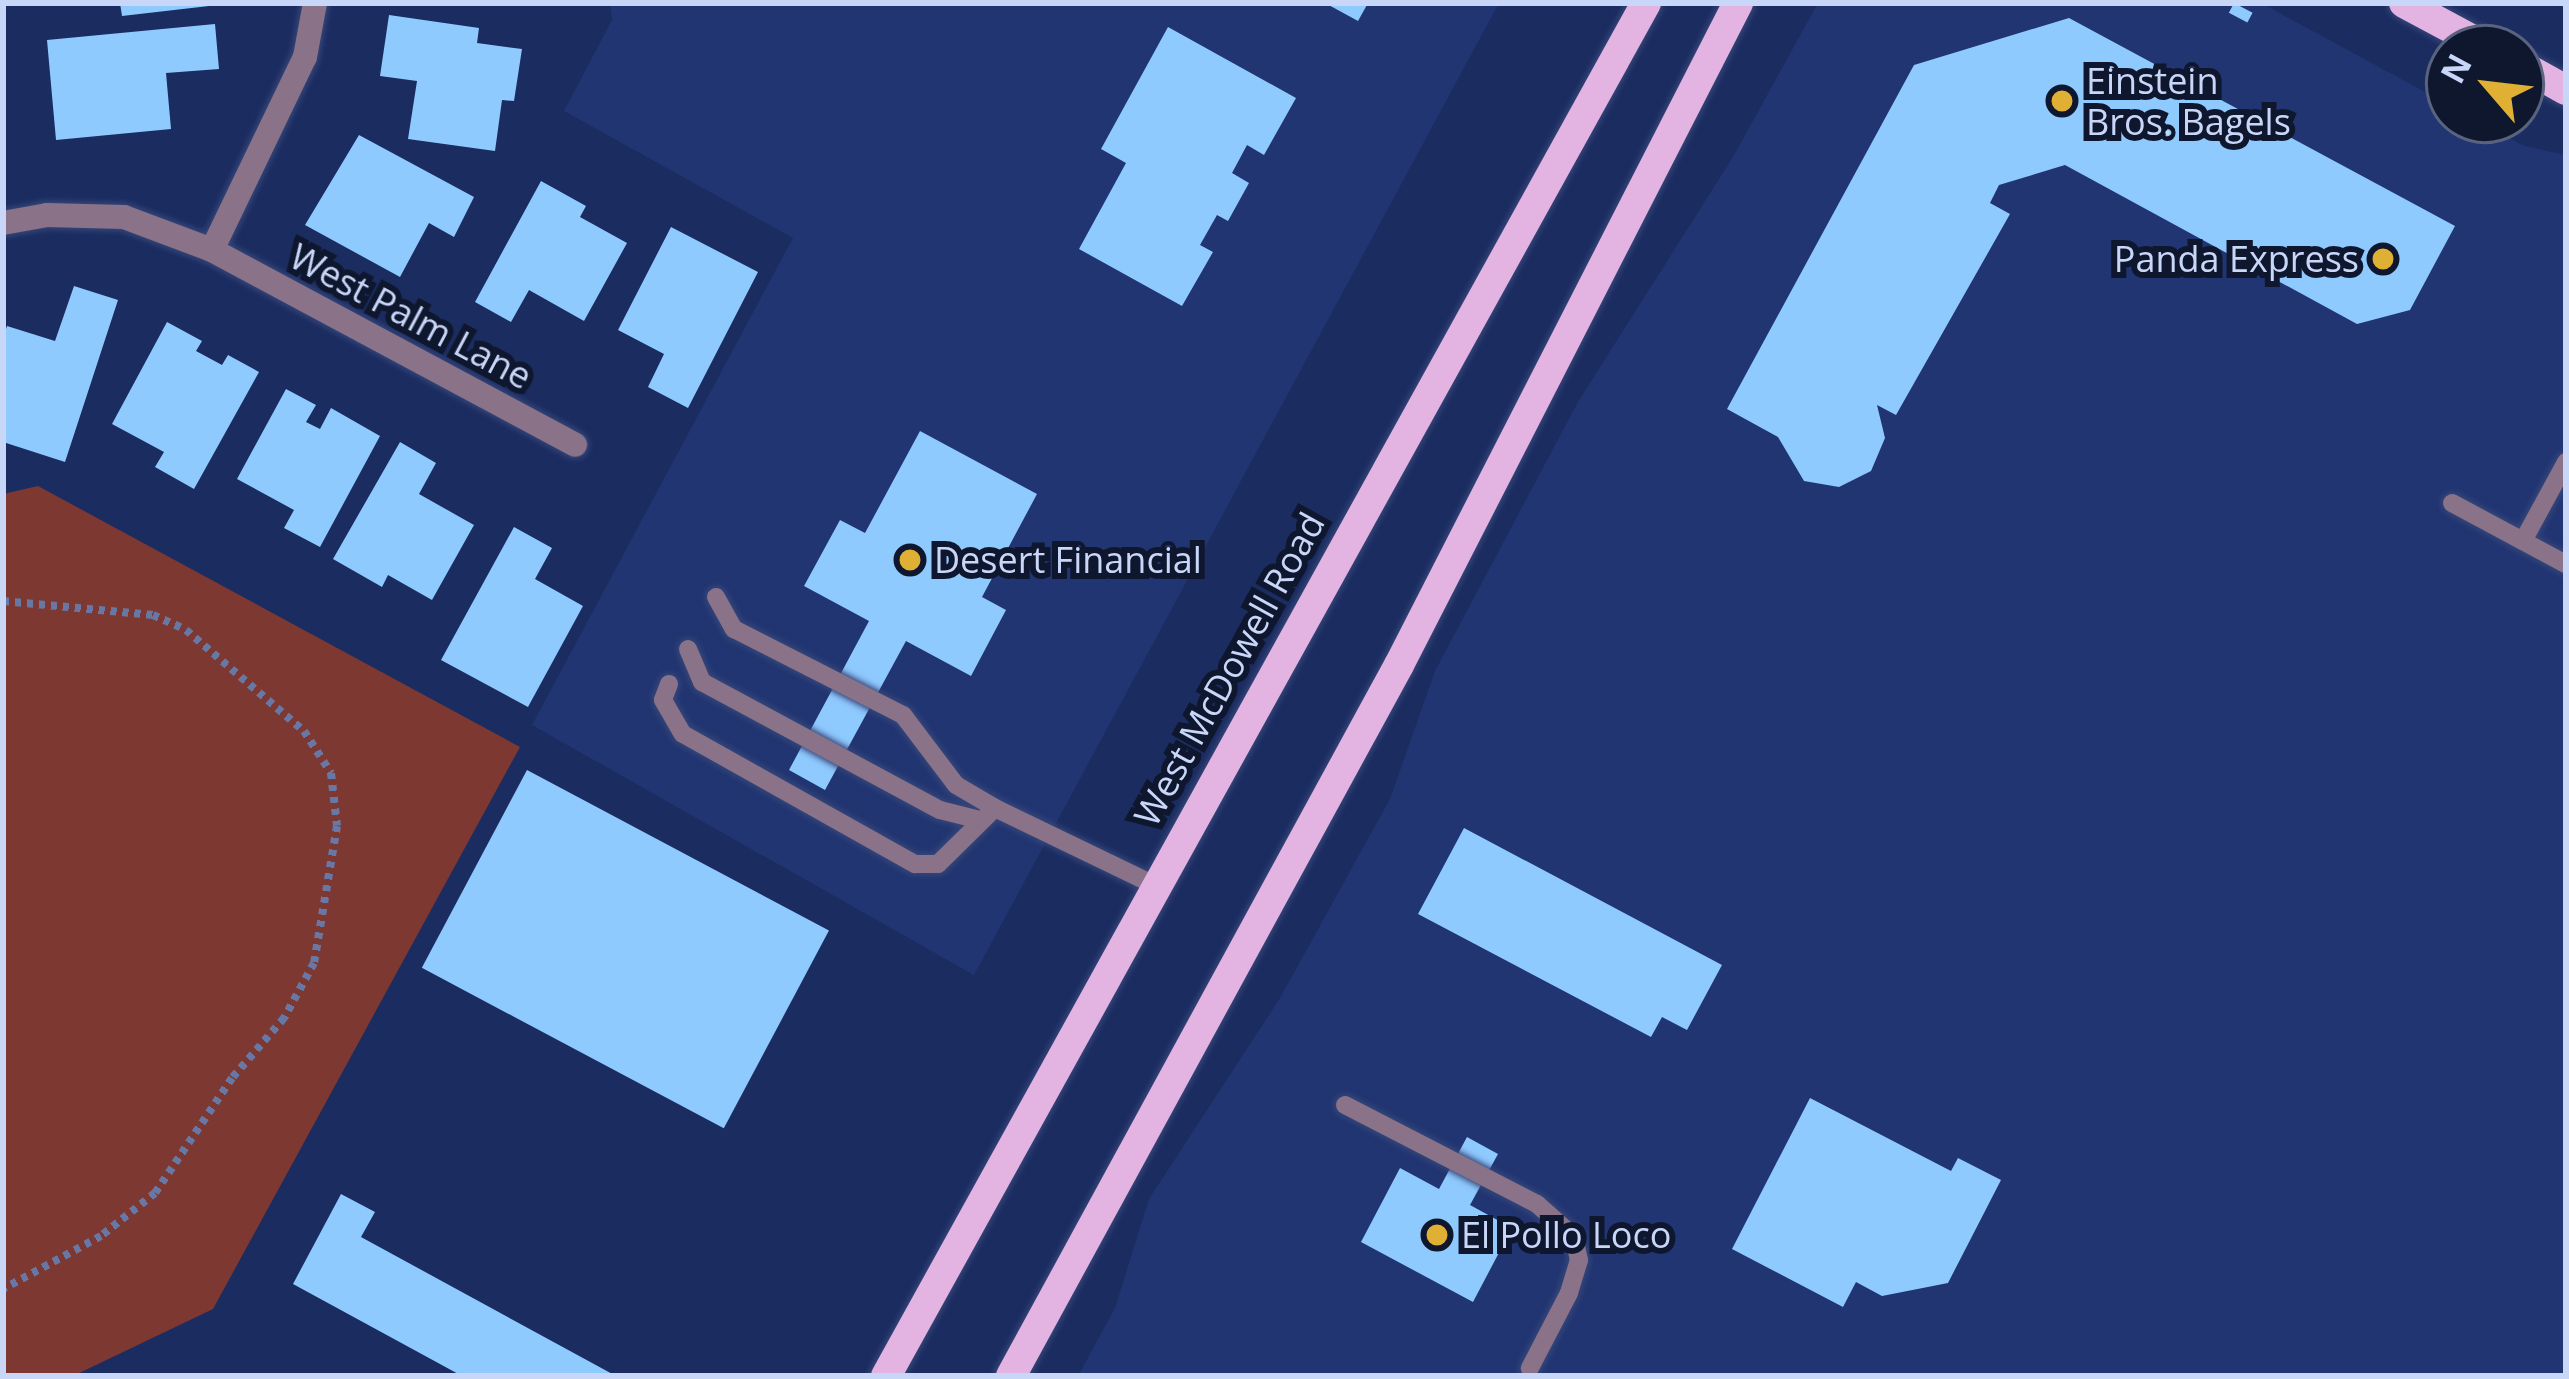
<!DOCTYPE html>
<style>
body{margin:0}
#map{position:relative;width:2569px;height:1379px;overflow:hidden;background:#1b2c61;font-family:"Open Sans",sans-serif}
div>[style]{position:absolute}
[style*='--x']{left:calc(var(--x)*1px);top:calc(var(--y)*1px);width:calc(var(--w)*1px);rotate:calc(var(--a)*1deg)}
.built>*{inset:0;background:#213572}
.green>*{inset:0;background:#7d3832}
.building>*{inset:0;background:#8fcaff;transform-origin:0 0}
.path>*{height:8px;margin-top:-4px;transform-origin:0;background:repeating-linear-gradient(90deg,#6877a4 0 6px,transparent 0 12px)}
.roads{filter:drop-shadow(0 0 3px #374779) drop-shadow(0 0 3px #374779)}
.service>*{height:18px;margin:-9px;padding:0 9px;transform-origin:9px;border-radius:9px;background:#8a7389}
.minor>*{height:24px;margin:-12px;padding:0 12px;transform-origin:12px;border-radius:12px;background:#8a7389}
.primary>*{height:30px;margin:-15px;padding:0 15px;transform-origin:15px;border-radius:15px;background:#e3b4e2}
.dots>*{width:33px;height:33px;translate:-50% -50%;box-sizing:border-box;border:6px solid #0f172f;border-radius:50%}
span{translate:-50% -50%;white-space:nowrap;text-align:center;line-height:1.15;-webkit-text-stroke:12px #0f172f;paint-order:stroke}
.poi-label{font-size:36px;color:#c8d6f7}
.left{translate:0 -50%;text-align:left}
.right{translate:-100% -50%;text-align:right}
.street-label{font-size:36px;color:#c8d6f7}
.frame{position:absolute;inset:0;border:6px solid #c8d6f7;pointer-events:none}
.north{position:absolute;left:2425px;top:24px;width:120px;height:120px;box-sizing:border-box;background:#0f172f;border:3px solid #59637f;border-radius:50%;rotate:298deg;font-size:33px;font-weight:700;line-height:48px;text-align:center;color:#c8d6f7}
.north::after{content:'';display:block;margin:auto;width:42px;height:54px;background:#dfb034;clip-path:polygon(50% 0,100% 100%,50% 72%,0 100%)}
</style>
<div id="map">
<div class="built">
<i style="clip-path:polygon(610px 3px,1499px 3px,974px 975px,532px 725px,793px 238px,564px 111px,612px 20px)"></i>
<i style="clip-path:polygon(1818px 3px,2261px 3px,2449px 105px,2449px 120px,2476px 120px,2524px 146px,2566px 155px,2566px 1376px,1078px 1376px,1115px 1308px,1149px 1199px,1280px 998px,1390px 799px,1435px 671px,1578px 402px,1733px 157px)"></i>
</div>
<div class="green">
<i style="clip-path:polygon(38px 486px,520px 747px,213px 1309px,73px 1376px,3px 1376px,3px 494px)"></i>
</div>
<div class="building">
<i style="clip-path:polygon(120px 3px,209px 3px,209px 6px,122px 16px)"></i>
<i style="clip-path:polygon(1325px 3px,1368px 3px,1358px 21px)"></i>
<i style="left:2234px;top:3px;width:21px;height:11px;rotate:28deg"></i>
<i style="clip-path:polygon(389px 15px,479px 28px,477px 43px,522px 49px,514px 101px,502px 100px,495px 151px,408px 139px,417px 81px,380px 76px)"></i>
<i style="clip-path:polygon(2069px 18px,2455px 226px,2410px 310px,2357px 324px,2065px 165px,1999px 185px,1990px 203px,2010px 214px,1896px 415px,1877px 405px,1885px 438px,1871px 471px,1839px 487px,1804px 481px,1778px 437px,1727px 409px,1914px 65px)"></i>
<i style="clip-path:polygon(215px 24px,219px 69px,166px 73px,171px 129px,56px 140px,47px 40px)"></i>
<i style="clip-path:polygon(1168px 27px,1296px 98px,1264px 155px,1247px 145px,1232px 173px,1249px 183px,1228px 221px,1217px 215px,1200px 245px,1213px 252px,1182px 306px,1079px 249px,1126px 163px,1101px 149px)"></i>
<i style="clip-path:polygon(359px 135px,474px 197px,454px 237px,429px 223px,400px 277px,305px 225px)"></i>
<i style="clip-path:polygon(541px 181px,586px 206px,580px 217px,627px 243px,584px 321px,529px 290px,511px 322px,475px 302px)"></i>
<i style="clip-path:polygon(671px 227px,758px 272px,688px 408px,648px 387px,664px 354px,618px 330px)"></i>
<i style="clip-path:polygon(74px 286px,118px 300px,65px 462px,3px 442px,3px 338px,7px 326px,55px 341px)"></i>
<i style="clip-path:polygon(167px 322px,202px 341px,196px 351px,222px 365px,228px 355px,259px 372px,194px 489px,155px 467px,164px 452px,112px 424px)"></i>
<i style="clip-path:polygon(286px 389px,316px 405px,306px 422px,320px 429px,331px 408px,380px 436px,320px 547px,284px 528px,294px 510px,237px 479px)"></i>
<i style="clip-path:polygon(920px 431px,1037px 494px,982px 597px,1006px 610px,971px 676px,906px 641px,825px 790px,789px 770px,869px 621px,804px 586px,840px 520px,865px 533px)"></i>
<i style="clip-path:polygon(400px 442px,436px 463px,419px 494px,474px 525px,432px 600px,388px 575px,382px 587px,333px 559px)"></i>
<i style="clip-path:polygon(514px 527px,552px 548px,535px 579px,583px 606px,528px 707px,441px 660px)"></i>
<i style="left:527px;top:770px;width:342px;height:224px;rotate:28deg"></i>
<i style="clip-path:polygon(1464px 828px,1722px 965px,1687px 1030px,1662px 1017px,1651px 1037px,1418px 914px)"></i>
<i style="clip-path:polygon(1810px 1098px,1951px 1171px,1958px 1158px,2001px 1180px,1948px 1283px,1882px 1296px,1856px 1282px,1843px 1307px,1732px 1249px)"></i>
<i style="clip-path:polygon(1467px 1137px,1498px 1154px,1470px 1205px,1512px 1228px,1473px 1302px,1361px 1242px,1400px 1168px,1439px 1189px)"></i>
<i style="clip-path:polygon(341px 1194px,375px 1212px,361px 1237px,616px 1376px,462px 1376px,293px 1284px)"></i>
</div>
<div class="path">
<i style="--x:3;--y:601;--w:151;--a:5.3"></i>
<i style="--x:153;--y:615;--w:36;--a:24"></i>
<i style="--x:186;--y:630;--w:155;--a:40.6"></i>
<i style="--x:304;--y:731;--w:50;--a:57.3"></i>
<i style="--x:331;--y:773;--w:53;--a:83.5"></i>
<i style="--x:337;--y:826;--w:139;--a:99.5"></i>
<i style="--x:314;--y:963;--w:63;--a:118.6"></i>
<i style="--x:284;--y:1018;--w:79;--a:130.9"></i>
<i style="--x:232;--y:1078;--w:138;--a:123.8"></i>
<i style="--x:155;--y:1193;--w:69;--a:141.5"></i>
<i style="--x:101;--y:1236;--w:111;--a:151.6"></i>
</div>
<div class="roads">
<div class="service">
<i style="--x:2452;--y:503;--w:129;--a:28.2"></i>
<i style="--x:2523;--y:541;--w:90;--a:-61.4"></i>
<i style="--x:716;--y:597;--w:37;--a:61"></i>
<i style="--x:734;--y:629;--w:190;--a:27"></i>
<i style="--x:903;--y:715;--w:88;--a:52.9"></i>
<i style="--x:956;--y:785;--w:45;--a:30.5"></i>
<i style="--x:688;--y:649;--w:36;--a:67"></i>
<i style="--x:702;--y:682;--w:270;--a:28.3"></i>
<i style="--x:940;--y:810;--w:41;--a:14"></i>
<i style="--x:669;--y:684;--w:17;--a:111"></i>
<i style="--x:663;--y:700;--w:39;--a:60"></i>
<i style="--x:683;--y:734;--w:266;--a:29.3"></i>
<i style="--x:915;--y:864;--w:23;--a:0"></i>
<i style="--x:938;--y:864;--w:80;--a:-44.5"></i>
<i style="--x:995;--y:808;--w:177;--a:25.8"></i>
<i style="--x:1345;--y:1105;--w:216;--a:27.3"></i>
<i style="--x:1537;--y:1204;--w:50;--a:41.7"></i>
<i style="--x:1574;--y:1237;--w:24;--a:78"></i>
<i style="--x:1579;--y:1260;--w:34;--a:107"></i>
<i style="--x:1569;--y:1293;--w:85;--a:117.5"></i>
</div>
<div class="minor">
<i style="--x:3;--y:223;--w:45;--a:-10.3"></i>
<i style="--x:47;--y:215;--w:77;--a:1.5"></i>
<i style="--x:124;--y:217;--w:94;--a:20.6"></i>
<i style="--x:212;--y:250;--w:412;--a:28.2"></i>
<i style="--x:212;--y:250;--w:214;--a:-64.3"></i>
<i style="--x:305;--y:57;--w:55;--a:-79.5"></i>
</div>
<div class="primary">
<i style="--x:2404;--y:3;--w:95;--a:28.2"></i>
<i style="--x:2521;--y:65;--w:51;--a:29.1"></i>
<i style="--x:886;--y:1376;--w:1569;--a:-61.03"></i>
<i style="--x:1011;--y:1376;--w:810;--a:-61.38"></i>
<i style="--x:1399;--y:665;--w:744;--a:-62.88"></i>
</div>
</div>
<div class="dots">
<i style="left:2062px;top:101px;background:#dfb034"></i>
<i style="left:2383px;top:259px;background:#dfb034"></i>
<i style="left:910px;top:560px;background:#dfb034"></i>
<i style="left:1437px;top:1235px;background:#dfb034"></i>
</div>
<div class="poi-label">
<span class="left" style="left:2086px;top:101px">Einstein<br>Bros. Bagels</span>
<span class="right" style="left:2359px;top:259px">Panda Express</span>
<span class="left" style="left:934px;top:560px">Desert Financial</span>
<span class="left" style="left:1461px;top:1235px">El Pollo Loco</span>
</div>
<div class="street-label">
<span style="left:411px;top:316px;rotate:28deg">West Palm Lane</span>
<span style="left:1229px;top:669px;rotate:-61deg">West McDowell Road</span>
</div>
<div class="frame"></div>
<div class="north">N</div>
</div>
